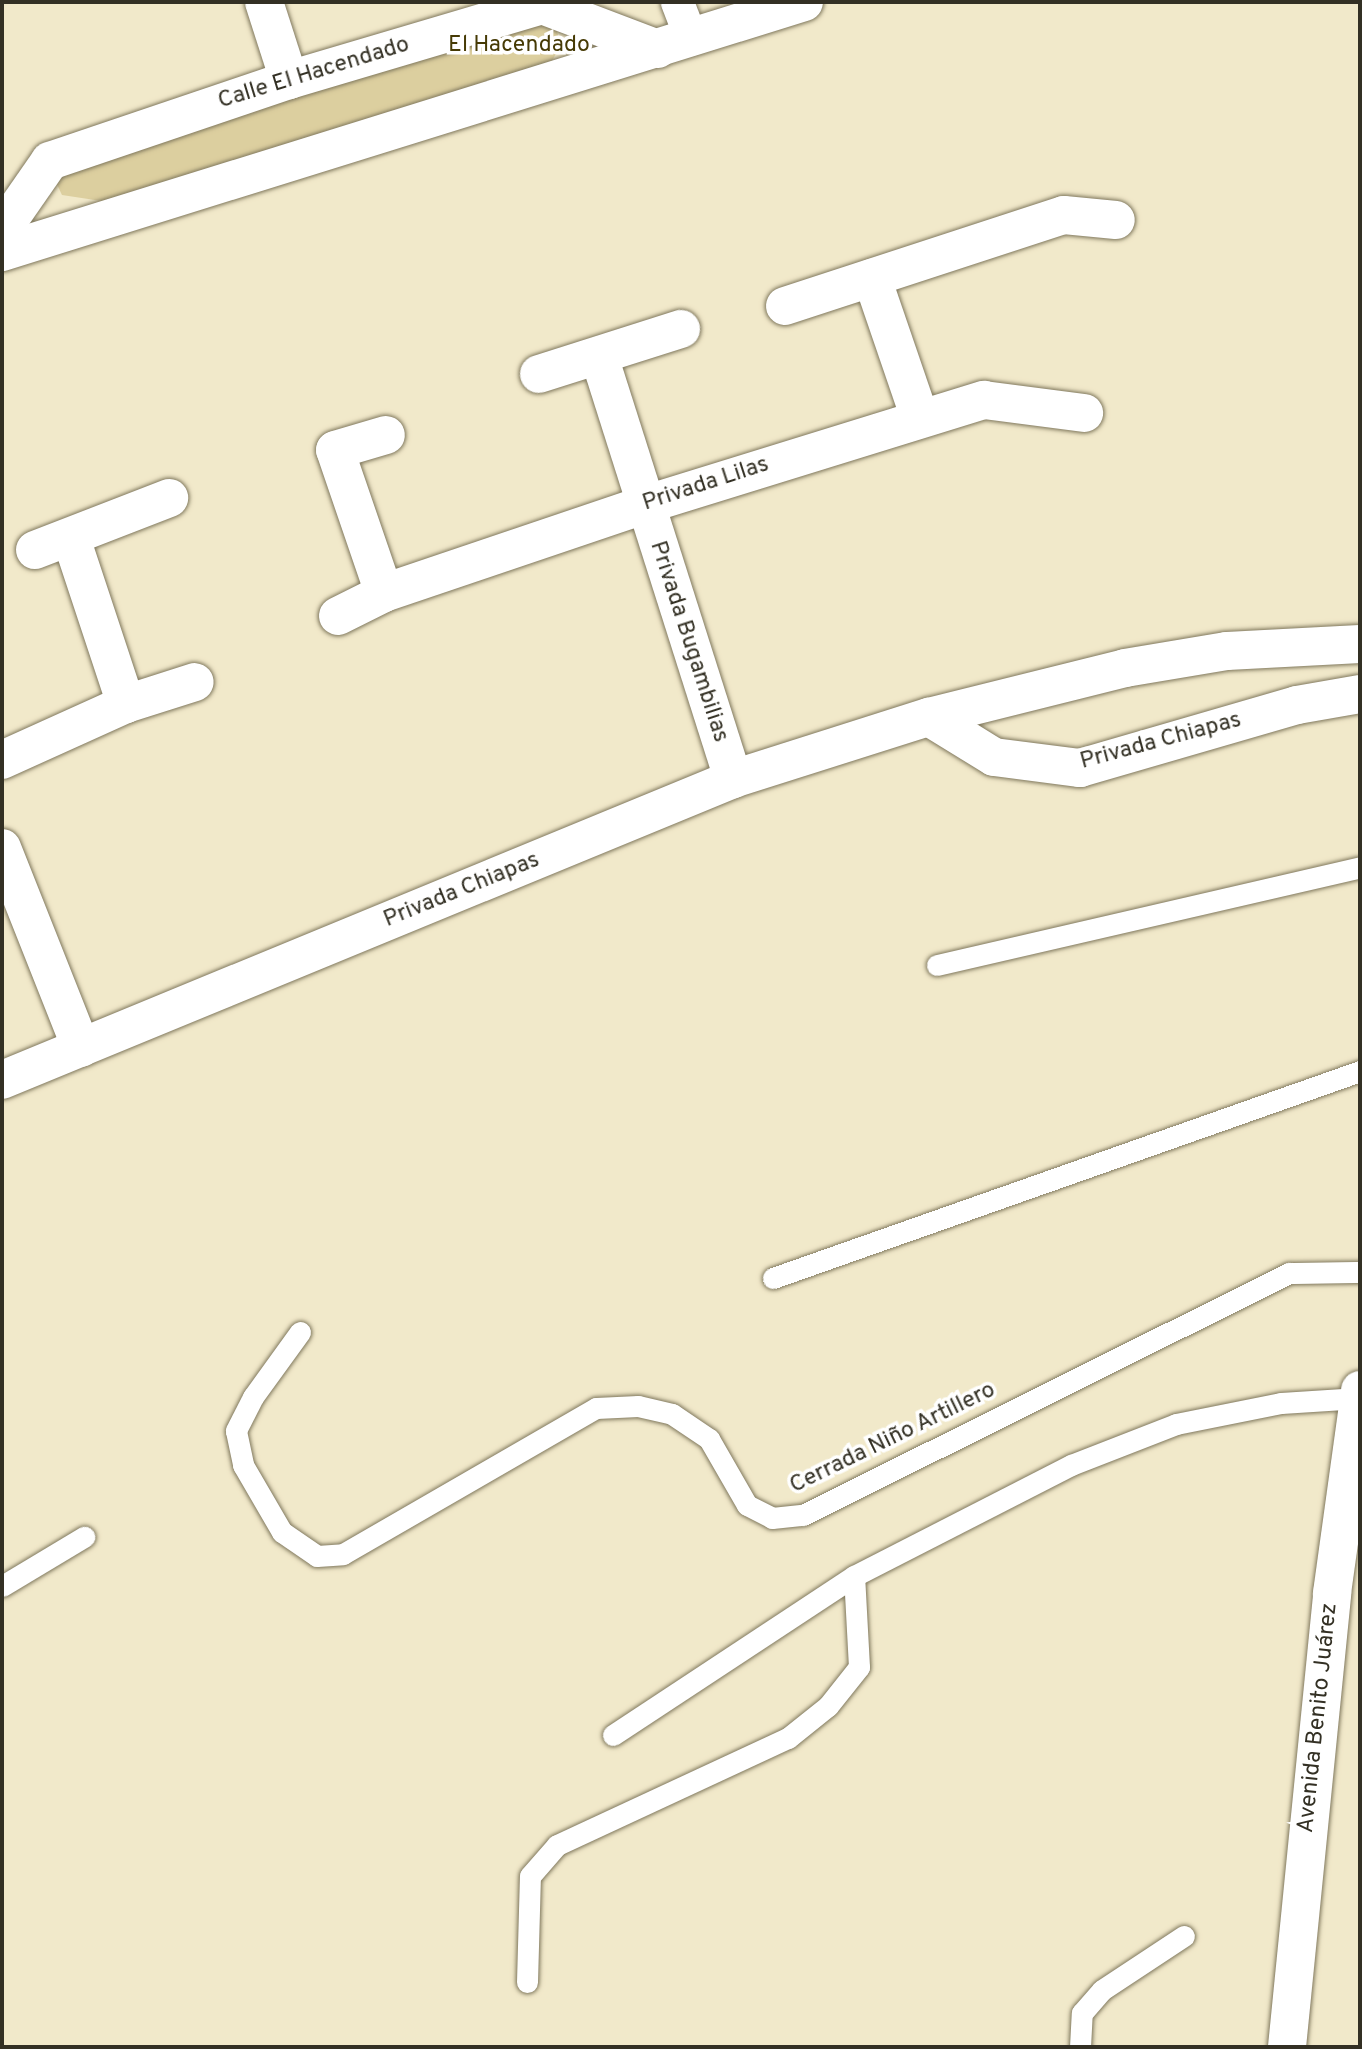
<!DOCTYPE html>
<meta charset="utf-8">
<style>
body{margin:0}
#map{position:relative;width:1362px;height:2049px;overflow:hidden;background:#f1e9ca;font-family:Overpass,sans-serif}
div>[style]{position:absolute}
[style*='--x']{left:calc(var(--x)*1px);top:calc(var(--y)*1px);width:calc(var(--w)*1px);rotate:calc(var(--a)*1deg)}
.green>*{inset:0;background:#dccf9f}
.roads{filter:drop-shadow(0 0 2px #80785d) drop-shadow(0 0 2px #80785d)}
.service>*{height:21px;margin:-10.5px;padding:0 10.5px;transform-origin:10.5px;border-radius:10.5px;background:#fff}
.pedestrian>*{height:33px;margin:-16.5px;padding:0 16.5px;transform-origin:16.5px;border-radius:16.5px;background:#fff}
.minor>*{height:38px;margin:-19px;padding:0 19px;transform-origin:19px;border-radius:19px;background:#fff}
.tertiary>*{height:38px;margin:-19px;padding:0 19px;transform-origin:19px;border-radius:19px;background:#fff}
span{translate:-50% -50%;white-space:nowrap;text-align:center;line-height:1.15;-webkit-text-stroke:7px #fff;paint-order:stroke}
.park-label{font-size:23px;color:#463a05}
.street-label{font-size:23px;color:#333024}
.frame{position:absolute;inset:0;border:4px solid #333024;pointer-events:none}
</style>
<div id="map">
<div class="green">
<i style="clip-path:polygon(553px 20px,561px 44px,552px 61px,108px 202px,62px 195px,53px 176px,60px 165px)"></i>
</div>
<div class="roads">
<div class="service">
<i style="--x:937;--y:965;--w:434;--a:-13"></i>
<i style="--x:773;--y:1278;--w:622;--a:-19.42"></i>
<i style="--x:300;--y:1332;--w:80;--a:125.9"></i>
<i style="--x:253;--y:1397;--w:38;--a:117"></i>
<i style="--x:236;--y:1431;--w:35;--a:78"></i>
<i style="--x:243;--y:1465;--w:78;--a:59.8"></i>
<i style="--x:282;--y:1532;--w:42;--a:34.4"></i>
<i style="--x:317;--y:1556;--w:26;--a:-4"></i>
<i style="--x:343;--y:1554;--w:292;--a:-30"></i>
<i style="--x:596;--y:1408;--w:42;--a:-2.7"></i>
<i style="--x:638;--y:1406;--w:35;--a:13"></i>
<i style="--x:672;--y:1414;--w:45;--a:34"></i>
<i style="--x:709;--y:1439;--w:76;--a:60.1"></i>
<i style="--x:747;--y:1505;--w:28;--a:27"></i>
<i style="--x:772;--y:1518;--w:31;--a:-6"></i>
<i style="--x:803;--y:1515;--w:543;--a:-26.47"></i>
<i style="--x:1289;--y:1273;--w:71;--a:-0.8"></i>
<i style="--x:2;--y:1586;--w:96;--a:-30.9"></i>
<i style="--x:613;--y:1735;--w:289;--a:-33.4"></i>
<i style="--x:854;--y:1576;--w:244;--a:-27.1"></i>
<i style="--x:1071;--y:1465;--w:113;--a:-21.3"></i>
<i style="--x:1176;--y:1424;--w:107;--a:-11.3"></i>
<i style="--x:1281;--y:1403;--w:78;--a:-3.7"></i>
<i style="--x:527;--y:1982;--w:106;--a:-88.4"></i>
<i style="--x:530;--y:1876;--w:41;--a:-48.9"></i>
<i style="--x:557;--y:1845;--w:255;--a:-24.9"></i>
<i style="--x:788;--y:1738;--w:51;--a:-38.7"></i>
<i style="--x:828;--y:1706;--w:50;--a:-51.5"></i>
<i style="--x:859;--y:1667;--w:91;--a:-93.1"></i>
<i style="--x:1080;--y:2047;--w:34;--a:-87"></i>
<i style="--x:1082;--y:2013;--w:30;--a:-49"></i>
<i style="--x:1102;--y:1990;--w:98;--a:-33.4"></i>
</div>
<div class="pedestrian">
<i style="--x:677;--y:2;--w:39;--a:69"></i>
</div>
<div class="minor">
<i style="--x:264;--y:2;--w:82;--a:72.2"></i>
<i style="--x:2;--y:230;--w:84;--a:-55.2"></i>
<i style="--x:50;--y:161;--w:252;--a:-18.7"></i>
<i style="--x:289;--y:80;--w:264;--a:-16.5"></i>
<i style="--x:542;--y:5;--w:124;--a:20.8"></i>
<i style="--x:2;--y:252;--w:840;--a:-17.31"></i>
<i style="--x:872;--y:278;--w:148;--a:71.1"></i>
<i style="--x:785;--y:306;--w:293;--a:-18.1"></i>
<i style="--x:1064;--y:215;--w:52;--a:5.5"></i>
<i style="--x:599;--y:356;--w:444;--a:72.4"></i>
<i style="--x:539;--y:374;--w:149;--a:-17.6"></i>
<i style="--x:71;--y:538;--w:175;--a:71.7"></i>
<i style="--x:35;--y:550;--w:144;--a:-21.2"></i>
<i style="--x:384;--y:593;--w:151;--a:-108.9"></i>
<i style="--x:335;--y:450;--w:53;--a:-16.4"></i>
<i style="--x:338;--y:616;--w:51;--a:-26.6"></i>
<i style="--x:384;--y:593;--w:274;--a:-18.7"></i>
<i style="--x:644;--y:505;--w:356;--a:-17.2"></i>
<i style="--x:984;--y:400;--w:101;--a:7.4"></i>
<i style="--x:929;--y:717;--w:76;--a:31.6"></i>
<i style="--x:994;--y:757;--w:87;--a:7.3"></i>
<i style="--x:1080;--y:768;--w:226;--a:-16.2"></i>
<i style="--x:1297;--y:705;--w:64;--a:-9.9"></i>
<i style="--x:2;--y:760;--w:136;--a:-24.3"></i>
<i style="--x:126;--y:704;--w:72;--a:-17.7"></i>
<i style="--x:2;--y:848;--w:215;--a:68.4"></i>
<i style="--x:2;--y:1080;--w:791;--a:-22.38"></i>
<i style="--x:733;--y:779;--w:206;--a:-17.6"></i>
<i style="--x:929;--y:717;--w:202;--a:-14"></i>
<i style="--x:1125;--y:668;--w:103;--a:-9.5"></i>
<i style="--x:1227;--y:651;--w:133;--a:-3"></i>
</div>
<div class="tertiary">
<i style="--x:1287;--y:2047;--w:456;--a:-84.3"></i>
<i style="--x:1332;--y:1593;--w:205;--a:-82.1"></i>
</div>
</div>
<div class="park-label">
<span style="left:519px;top:46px">El Hacendado</span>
</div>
<div class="street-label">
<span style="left:314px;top:74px;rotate:-17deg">Calle El Hacendado</span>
<span style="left:706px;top:485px;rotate:-18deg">Privada Lilas</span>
<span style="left:688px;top:642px;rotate:72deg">Privada Bugambilias</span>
<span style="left:1161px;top:742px;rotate:-15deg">Privada Chiapas</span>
<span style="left:462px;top:891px;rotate:-22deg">Privada Chiapas</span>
<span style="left:893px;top:1439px;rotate:-26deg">Cerrada Niño Artillero</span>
<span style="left:1319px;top:1718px;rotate:-84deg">Avenida Benito Juárez</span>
</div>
<div class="frame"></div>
</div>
